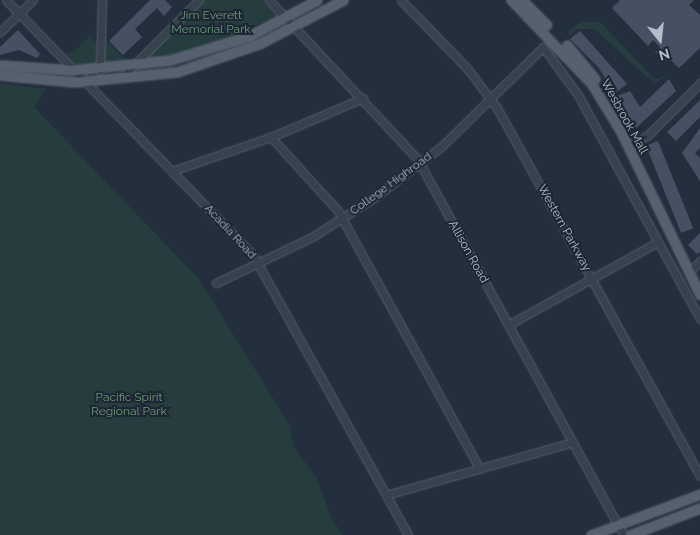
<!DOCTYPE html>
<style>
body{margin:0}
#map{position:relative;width:700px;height:535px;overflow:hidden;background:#242f3e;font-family:Raleway,sans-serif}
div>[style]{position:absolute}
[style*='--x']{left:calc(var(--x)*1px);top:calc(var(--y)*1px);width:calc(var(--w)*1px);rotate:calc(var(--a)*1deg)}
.green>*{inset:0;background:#263c3f}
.building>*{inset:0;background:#455162;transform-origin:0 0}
.roads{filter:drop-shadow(0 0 1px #565f6c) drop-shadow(0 0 1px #565f6c)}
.minor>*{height:7px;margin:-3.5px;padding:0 3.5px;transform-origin:3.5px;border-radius:3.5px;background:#38414e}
.major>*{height:9px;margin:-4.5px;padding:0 4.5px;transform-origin:4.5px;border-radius:4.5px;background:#56606e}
span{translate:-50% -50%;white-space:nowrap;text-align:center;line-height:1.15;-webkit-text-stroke:4px #1d2633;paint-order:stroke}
.park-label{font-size:12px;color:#6b9a76}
.street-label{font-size:12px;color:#b4bcc9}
.north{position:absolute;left:635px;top:15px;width:50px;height:50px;-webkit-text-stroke:4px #1d2633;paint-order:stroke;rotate:164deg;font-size:14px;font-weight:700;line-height:20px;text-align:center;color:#b4bcc9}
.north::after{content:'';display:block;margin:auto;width:18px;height:22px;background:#b4bcc9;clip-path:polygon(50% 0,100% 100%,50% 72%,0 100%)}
</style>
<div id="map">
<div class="green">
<i style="clip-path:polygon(202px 0,263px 0,277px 16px,209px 47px,147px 61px,148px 52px)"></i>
<i style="clip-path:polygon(284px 21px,288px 25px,267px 37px,178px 69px,128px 77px,132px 69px)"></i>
<i style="clip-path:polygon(580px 22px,600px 22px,655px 79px,666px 76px,656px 83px,647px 77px,594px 29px,578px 29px,571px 35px,568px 32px)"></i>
<i style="clip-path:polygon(90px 36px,96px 43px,97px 64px,77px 66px,65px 53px,72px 53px)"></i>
<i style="clip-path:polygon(106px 40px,126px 61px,103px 64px,101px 45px)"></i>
<i style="clip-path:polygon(0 83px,46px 89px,34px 107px,198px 278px,289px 424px,294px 447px,316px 477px,332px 519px,343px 535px,0 535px)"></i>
</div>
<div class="building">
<i style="clip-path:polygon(150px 0,165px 0,172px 7px,164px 16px,157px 8px,135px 29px,142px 37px,123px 55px,109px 41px)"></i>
<i style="clip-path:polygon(620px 0,694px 0,689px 5px,700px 15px,700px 48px,679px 68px,669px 58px,666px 61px,655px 52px,660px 47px,653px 40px,648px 46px,612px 8px)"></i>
<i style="clip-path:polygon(18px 30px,40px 54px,37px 58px,19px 50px,0 55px,0 47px)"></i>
<i style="clip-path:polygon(580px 31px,627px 84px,615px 93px,598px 67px,570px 39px)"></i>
<i style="clip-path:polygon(669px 79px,676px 91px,636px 128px,617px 96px,630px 91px,640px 107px)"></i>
<i style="clip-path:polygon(700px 100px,700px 117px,676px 141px,667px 132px)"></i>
<i style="clip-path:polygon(700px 128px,700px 148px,695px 153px,700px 158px,700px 181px,682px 153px)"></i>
<i style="left:658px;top:141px;width:94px;height:13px;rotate:68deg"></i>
<i style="clip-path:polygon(700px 233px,700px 252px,697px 254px,688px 245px)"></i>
</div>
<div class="roads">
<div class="minor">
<i style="--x:6;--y:0;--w:355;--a:45.9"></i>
<i style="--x:253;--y:255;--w:320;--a:61"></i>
<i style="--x:269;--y:0;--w:219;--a:47"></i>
<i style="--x:418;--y:160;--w:427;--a:61.3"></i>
<i style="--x:401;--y:0;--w:95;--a:45.9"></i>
<i style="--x:467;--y:68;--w:50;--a:53.1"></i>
<i style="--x:497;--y:108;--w:420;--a:61.1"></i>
<i style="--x:0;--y:32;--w:46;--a:-44.1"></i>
<i style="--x:100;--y:70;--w:70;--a:-88.4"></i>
<i style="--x:120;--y:79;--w:112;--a:-45"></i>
<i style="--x:271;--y:137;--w:100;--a:47.8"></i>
<i style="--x:338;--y:211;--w:294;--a:61.2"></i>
<i style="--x:628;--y:147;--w:23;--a:-31"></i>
<i style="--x:648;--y:135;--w:74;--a:-45"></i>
<i style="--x:172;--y:171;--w:105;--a:-19"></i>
<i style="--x:271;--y:137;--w:100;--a:-23"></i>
<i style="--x:688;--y:273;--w:17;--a:-45"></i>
<i style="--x:216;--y:283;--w:106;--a:-25.6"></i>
<i style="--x:312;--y:237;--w:75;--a:-32.4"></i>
<i style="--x:375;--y:197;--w:84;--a:-37.3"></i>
<i style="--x:442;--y:146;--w:141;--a:-44.4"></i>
<i style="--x:543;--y:47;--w:59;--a:53.9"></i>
<i style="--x:578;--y:95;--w:255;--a:61.4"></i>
<i style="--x:508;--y:325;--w:171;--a:-29"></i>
<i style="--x:386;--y:495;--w:194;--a:-15.8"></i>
</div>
<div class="major">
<i style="--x:511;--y:0;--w:115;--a:46.1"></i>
<i style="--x:591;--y:83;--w:57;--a:58.5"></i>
<i style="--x:621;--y:132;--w:181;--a:64.1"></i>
<i style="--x:522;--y:0;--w:35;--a:45"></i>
<i style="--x:567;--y:45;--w:44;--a:50.5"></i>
<i style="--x:0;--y:65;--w:73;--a:3.9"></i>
<i style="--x:73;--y:70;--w:98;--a:-5.9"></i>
<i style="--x:170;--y:60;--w:83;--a:-16.9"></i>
<i style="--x:249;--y:36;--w:77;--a:-27.9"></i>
<i style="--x:0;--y:75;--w:75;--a:5.3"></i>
<i style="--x:75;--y:82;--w:102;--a:-5.6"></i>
<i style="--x:177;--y:72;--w:87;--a:-18.9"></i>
<i style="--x:259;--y:44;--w:95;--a:-27.6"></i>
<i style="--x:591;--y:535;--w:116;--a:-20.6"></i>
<i style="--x:630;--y:535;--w:75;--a:-21.1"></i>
</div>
</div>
<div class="park-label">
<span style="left:211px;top:23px">Jim Everett<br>Memorial Park</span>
<span style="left:129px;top:405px">Pacific Spirit<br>Regional Park</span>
</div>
<div class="street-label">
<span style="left:624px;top:117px;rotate:61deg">Wesbrook Mall</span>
<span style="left:391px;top:184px;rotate:-36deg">College Highroad</span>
<span style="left:564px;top:228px;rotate:61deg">Western Parkway</span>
<span style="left:230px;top:232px;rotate:47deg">Acadia Road</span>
<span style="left:468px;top:252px;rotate:61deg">Allison Road</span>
</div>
<div class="north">N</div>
</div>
